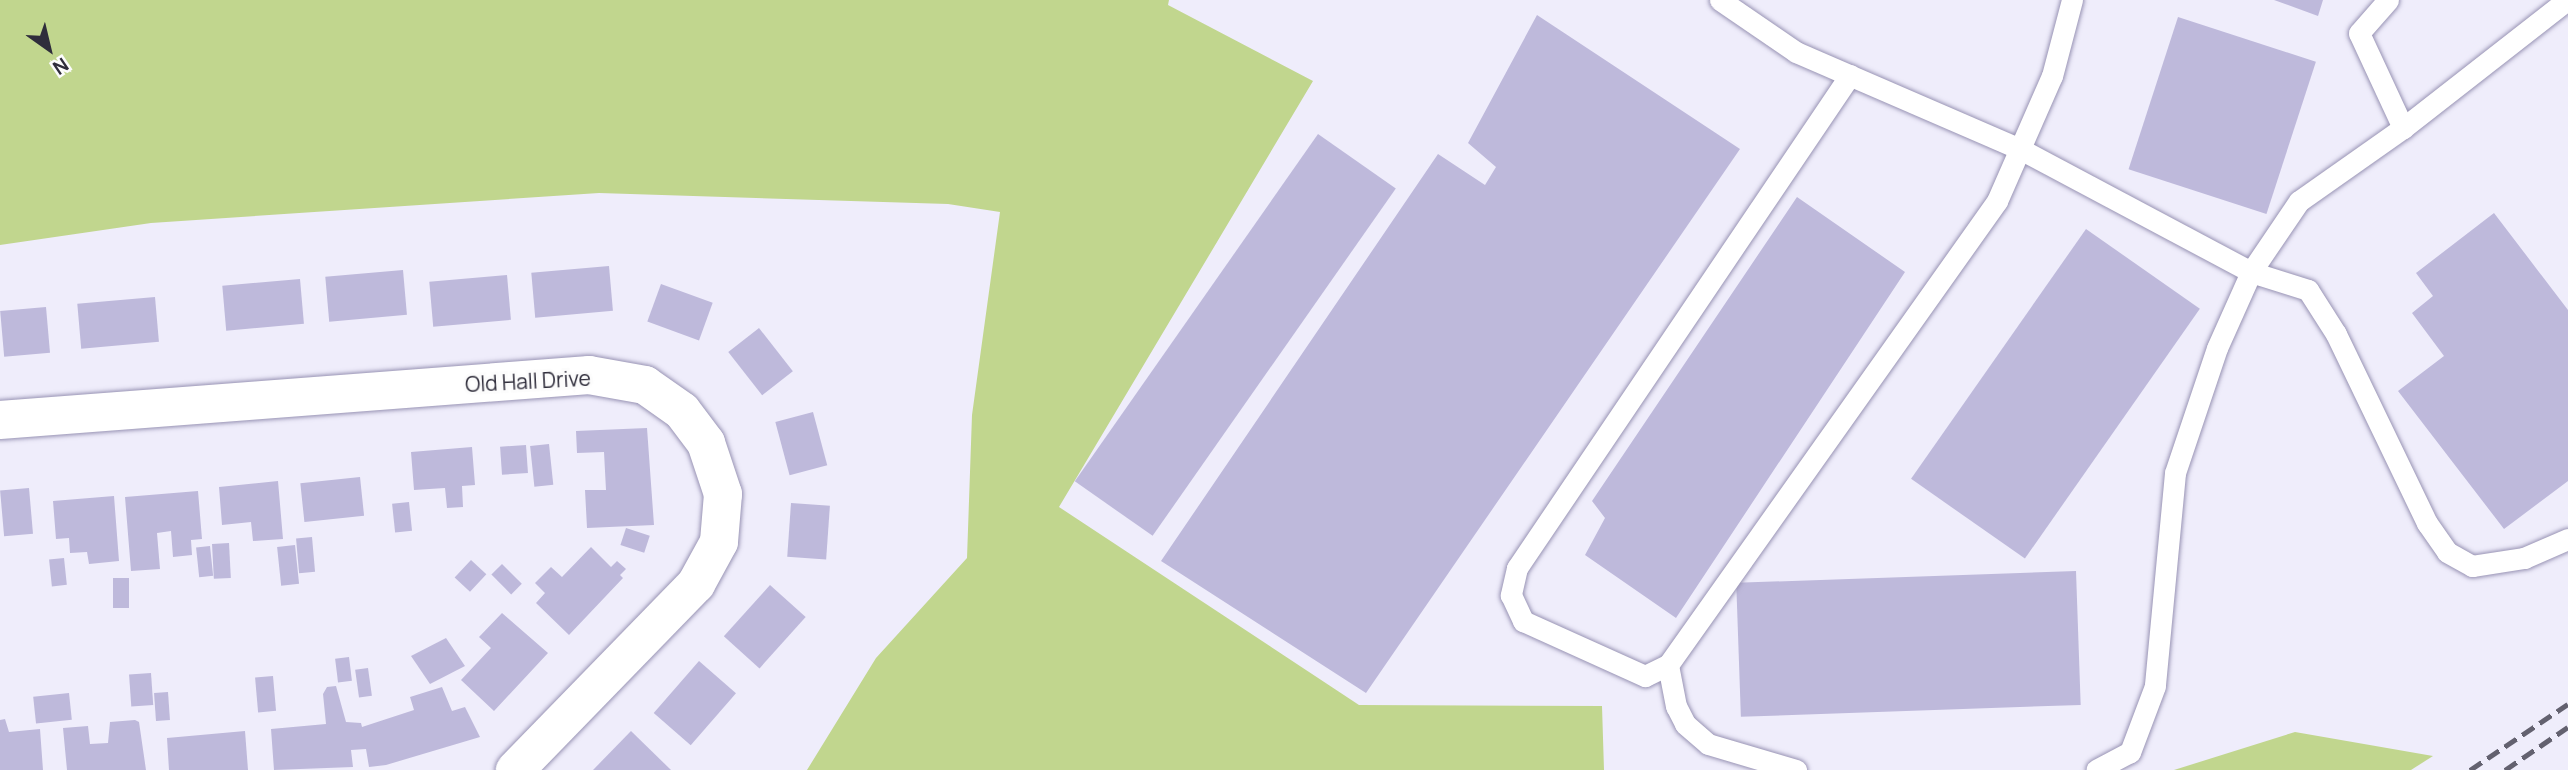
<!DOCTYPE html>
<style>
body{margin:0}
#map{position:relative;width:2568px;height:770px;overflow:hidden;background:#efedfb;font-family:Manrope,sans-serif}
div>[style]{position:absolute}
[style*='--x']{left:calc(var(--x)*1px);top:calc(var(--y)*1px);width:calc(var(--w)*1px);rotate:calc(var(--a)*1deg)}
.green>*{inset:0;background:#c1d68e}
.building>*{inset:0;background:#beb9db;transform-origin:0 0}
.roads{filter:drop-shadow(0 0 2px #9893b4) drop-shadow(0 0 2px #9893b4)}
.lane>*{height:21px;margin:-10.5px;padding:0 10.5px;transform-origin:10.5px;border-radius:10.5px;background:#fff}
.street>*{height:38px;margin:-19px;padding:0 19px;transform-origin:19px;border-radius:19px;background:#fff}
.rail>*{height:5px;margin-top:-2.5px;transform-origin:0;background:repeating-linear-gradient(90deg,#63616f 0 14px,transparent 0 21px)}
span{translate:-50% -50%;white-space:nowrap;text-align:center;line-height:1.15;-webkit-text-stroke:6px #fcfcfc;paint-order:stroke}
.street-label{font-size:21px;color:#2f2d3b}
.north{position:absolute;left:14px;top:14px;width:70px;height:70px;-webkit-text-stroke:5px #fcfcfc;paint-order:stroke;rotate:146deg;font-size:19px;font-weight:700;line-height:28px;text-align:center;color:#2f2d3b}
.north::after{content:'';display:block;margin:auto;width:24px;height:32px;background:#2f2d3b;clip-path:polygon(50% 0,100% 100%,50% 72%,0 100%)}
</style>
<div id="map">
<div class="green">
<i style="clip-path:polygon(0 0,1169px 0,1168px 5px,1313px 81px,1059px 507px,1359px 705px,1602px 706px,1604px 770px,807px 770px,876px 658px,967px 558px,972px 415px,1000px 212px,948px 204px,599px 193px,151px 223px,0 245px)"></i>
<i style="clip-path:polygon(2295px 732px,2433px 756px,2411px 770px,2174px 770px)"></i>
</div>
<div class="building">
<i style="clip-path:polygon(2274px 0,2323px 0,2318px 16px)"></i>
<i style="clip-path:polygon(1537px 15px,1740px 149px,1366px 693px,1161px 561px,1438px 154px,1485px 185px,1496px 167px,1468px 143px)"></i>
<i style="left:2178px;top:17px;width:145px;height:160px;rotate:18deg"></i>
<i style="left:1318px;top:134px;width:95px;height:424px;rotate:35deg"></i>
<i style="clip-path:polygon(1797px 197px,1905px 272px,1676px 618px,1585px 555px,1605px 518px,1592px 501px)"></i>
<i style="clip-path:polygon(2494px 213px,2568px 310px,2568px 481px,2504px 529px,2398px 391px,2444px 356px,2412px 313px,2433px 296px,2416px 273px)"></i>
<i style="left:2086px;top:229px;width:139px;height:305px;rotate:35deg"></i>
<i style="left:609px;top:266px;width:45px;height:78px;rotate:85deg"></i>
<i style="left:403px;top:270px;width:45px;height:78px;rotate:85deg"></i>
<i style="left:507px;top:275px;width:45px;height:78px;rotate:85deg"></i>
<i style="left:300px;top:279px;width:45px;height:78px;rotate:85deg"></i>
<i style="left:661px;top:284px;width:55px;height:40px;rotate:20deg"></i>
<i style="left:155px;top:297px;width:45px;height:78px;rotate:85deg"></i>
<i style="left:46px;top:307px;width:46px;height:46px;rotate:85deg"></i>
<i style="left:759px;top:328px;width:55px;height:39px;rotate:52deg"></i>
<i style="left:813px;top:412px;width:55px;height:39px;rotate:75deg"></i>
<i style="clip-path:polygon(647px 428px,654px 525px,587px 528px,585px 490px,606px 490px,604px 452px,577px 453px,576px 431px)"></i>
<i style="left:549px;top:444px;width:41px;height:19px;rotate:84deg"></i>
<i style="left:526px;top:445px;width:28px;height:26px;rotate:86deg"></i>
<i style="clip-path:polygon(472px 447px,475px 485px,462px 486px,463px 507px,447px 508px,445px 488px,414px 490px,411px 452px)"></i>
<i style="left:360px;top:477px;width:39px;height:60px;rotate:84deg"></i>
<i style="clip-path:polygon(278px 481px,283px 539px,253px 541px,251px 522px,222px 525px,219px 487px)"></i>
<i style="left:29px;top:488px;width:46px;height:29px;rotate:85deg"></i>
<i style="clip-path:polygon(198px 491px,202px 539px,191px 540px,192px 555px,173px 557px,171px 531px,157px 533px,160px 569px,131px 571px,125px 497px)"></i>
<i style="clip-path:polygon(114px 496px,119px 561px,89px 564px,87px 552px,70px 553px,69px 538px,56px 539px,53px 501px)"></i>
<i style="left:409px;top:502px;width:29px;height:17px;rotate:84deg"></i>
<i style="left:791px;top:503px;width:39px;height:54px;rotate:4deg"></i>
<i style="left:626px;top:528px;width:25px;height:18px;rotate:18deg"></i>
<i style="left:312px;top:537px;width:35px;height:16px;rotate:85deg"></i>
<i style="left:229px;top:543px;width:35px;height:17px;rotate:87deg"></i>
<i style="left:295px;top:545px;width:39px;height:18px;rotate:84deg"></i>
<i style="left:210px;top:546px;width:30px;height:14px;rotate:84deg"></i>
<i style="clip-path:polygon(591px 547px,611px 567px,617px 561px,626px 569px,620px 575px,623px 578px,569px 635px,536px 603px,545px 593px,535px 583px,551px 567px,562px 577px)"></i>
<i style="left:64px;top:558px;width:27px;height:15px;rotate:84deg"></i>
<i style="left:471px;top:560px;width:21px;height:24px;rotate:43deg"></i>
<i style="left:502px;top:564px;width:28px;height:15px;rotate:45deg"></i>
<i style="left:2076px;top:571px;width:134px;height:340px;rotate:88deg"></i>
<i style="left:113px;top:578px;width:16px;height:30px"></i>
<i style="left:770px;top:585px;width:48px;height:69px;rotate:42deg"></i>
<i style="clip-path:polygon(502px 613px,548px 653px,494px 711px,461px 680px,491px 648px,479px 637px)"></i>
<i style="clip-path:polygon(446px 638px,465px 666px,430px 684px,411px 656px)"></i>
<i style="left:349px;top:657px;width:24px;height:14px;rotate:83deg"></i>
<i style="left:699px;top:661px;width:49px;height:69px;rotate:41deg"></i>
<i style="left:368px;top:668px;width:28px;height:13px;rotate:82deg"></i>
<i style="left:151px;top:673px;width:32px;height:22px;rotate:86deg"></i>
<i style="left:273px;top:676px;width:35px;height:18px;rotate:85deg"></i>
<i style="clip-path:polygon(336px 686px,346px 722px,361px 723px,362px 727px,414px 710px,410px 697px,442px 687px,452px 711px,465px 707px,480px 737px,386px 765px,369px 767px,366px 749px,351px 750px,353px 767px,274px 770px,271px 729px,326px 724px,323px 694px,327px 687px)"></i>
<i style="left:168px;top:692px;width:28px;height:14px;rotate:86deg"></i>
<i style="left:69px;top:693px;width:27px;height:36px;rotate:84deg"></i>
<i style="clip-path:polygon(5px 719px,9px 732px,40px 729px,43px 770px,0 770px,0 720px)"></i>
<i style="clip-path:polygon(135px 720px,139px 722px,146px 770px,67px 770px,63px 728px,88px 726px,90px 744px,108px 743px,110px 722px)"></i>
<i style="clip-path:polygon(245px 731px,248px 770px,169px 770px,167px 738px)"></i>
<i style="clip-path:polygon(631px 731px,671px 770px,593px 770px)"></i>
</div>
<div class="roads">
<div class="lane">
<i style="--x:1720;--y:0;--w:92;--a:34.4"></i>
<i style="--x:1796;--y:52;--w:244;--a:23.4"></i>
<i style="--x:2020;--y:149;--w:262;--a:28"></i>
<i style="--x:2251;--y:272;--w:83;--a:114.1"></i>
<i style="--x:2217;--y:348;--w:132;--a:108.6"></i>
<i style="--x:2175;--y:473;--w:214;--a:95.4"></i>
<i style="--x:2155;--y:686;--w:71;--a:110.7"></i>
<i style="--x:2130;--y:752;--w:38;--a:152"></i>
<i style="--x:2388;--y:0;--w:44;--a:131.3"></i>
<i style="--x:2359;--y:33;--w:105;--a:65.1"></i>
<i style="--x:2567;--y:0;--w:208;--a:142"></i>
<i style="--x:2403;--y:128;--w:127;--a:144.9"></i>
<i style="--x:2299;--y:201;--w:86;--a:124.1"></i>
<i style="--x:2251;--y:272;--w:60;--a:17.5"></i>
<i style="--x:2308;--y:290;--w:52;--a:57.5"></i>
<i style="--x:2336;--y:334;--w:210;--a:64.3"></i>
<i style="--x:2427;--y:523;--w:35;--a:55"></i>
<i style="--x:2447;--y:552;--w:29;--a:29"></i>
<i style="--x:2472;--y:566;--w:53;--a:-8.7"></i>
<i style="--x:2524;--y:558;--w:48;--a:-23.4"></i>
<i style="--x:1850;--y:75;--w:595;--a:124.04"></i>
<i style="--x:1517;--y:568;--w:28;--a:103"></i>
<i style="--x:1511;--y:595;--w:29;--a:65"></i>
<i style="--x:1523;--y:621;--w:134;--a:24.3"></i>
<i style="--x:1645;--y:676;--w:25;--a:-26"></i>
<i style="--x:1668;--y:665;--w:569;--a:-54.66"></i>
<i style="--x:1997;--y:201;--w:137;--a:-66.3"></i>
<i style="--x:2052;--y:76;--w:79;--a:-75.3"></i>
<i style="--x:1668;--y:665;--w:42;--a:79"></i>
<i style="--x:1676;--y:706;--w:20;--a:63"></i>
<i style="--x:1685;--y:724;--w:30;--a:41"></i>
<i style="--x:1708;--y:744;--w:92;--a:16.5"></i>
</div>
<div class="street">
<i style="--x:0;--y:420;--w:591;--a:-4.37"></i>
<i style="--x:589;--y:375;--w:57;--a:10.1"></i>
<i style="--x:645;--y:385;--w:45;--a:35.1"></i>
<i style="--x:682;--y:411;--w:40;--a:53"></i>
<i style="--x:706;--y:443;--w:54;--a:71.6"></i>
<i style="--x:723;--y:494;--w:48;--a:94.8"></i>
<i style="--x:719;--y:542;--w:48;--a:118.7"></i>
<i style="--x:696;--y:584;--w:260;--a:134.2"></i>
</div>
</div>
<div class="rail">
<i style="--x:2470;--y:770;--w:118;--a:-34"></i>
<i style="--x:2505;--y:770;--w:76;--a:-34.3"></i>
</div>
<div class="street-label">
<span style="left:528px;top:381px;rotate:-3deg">Old Hall Drive</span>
</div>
<div class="north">N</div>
</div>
